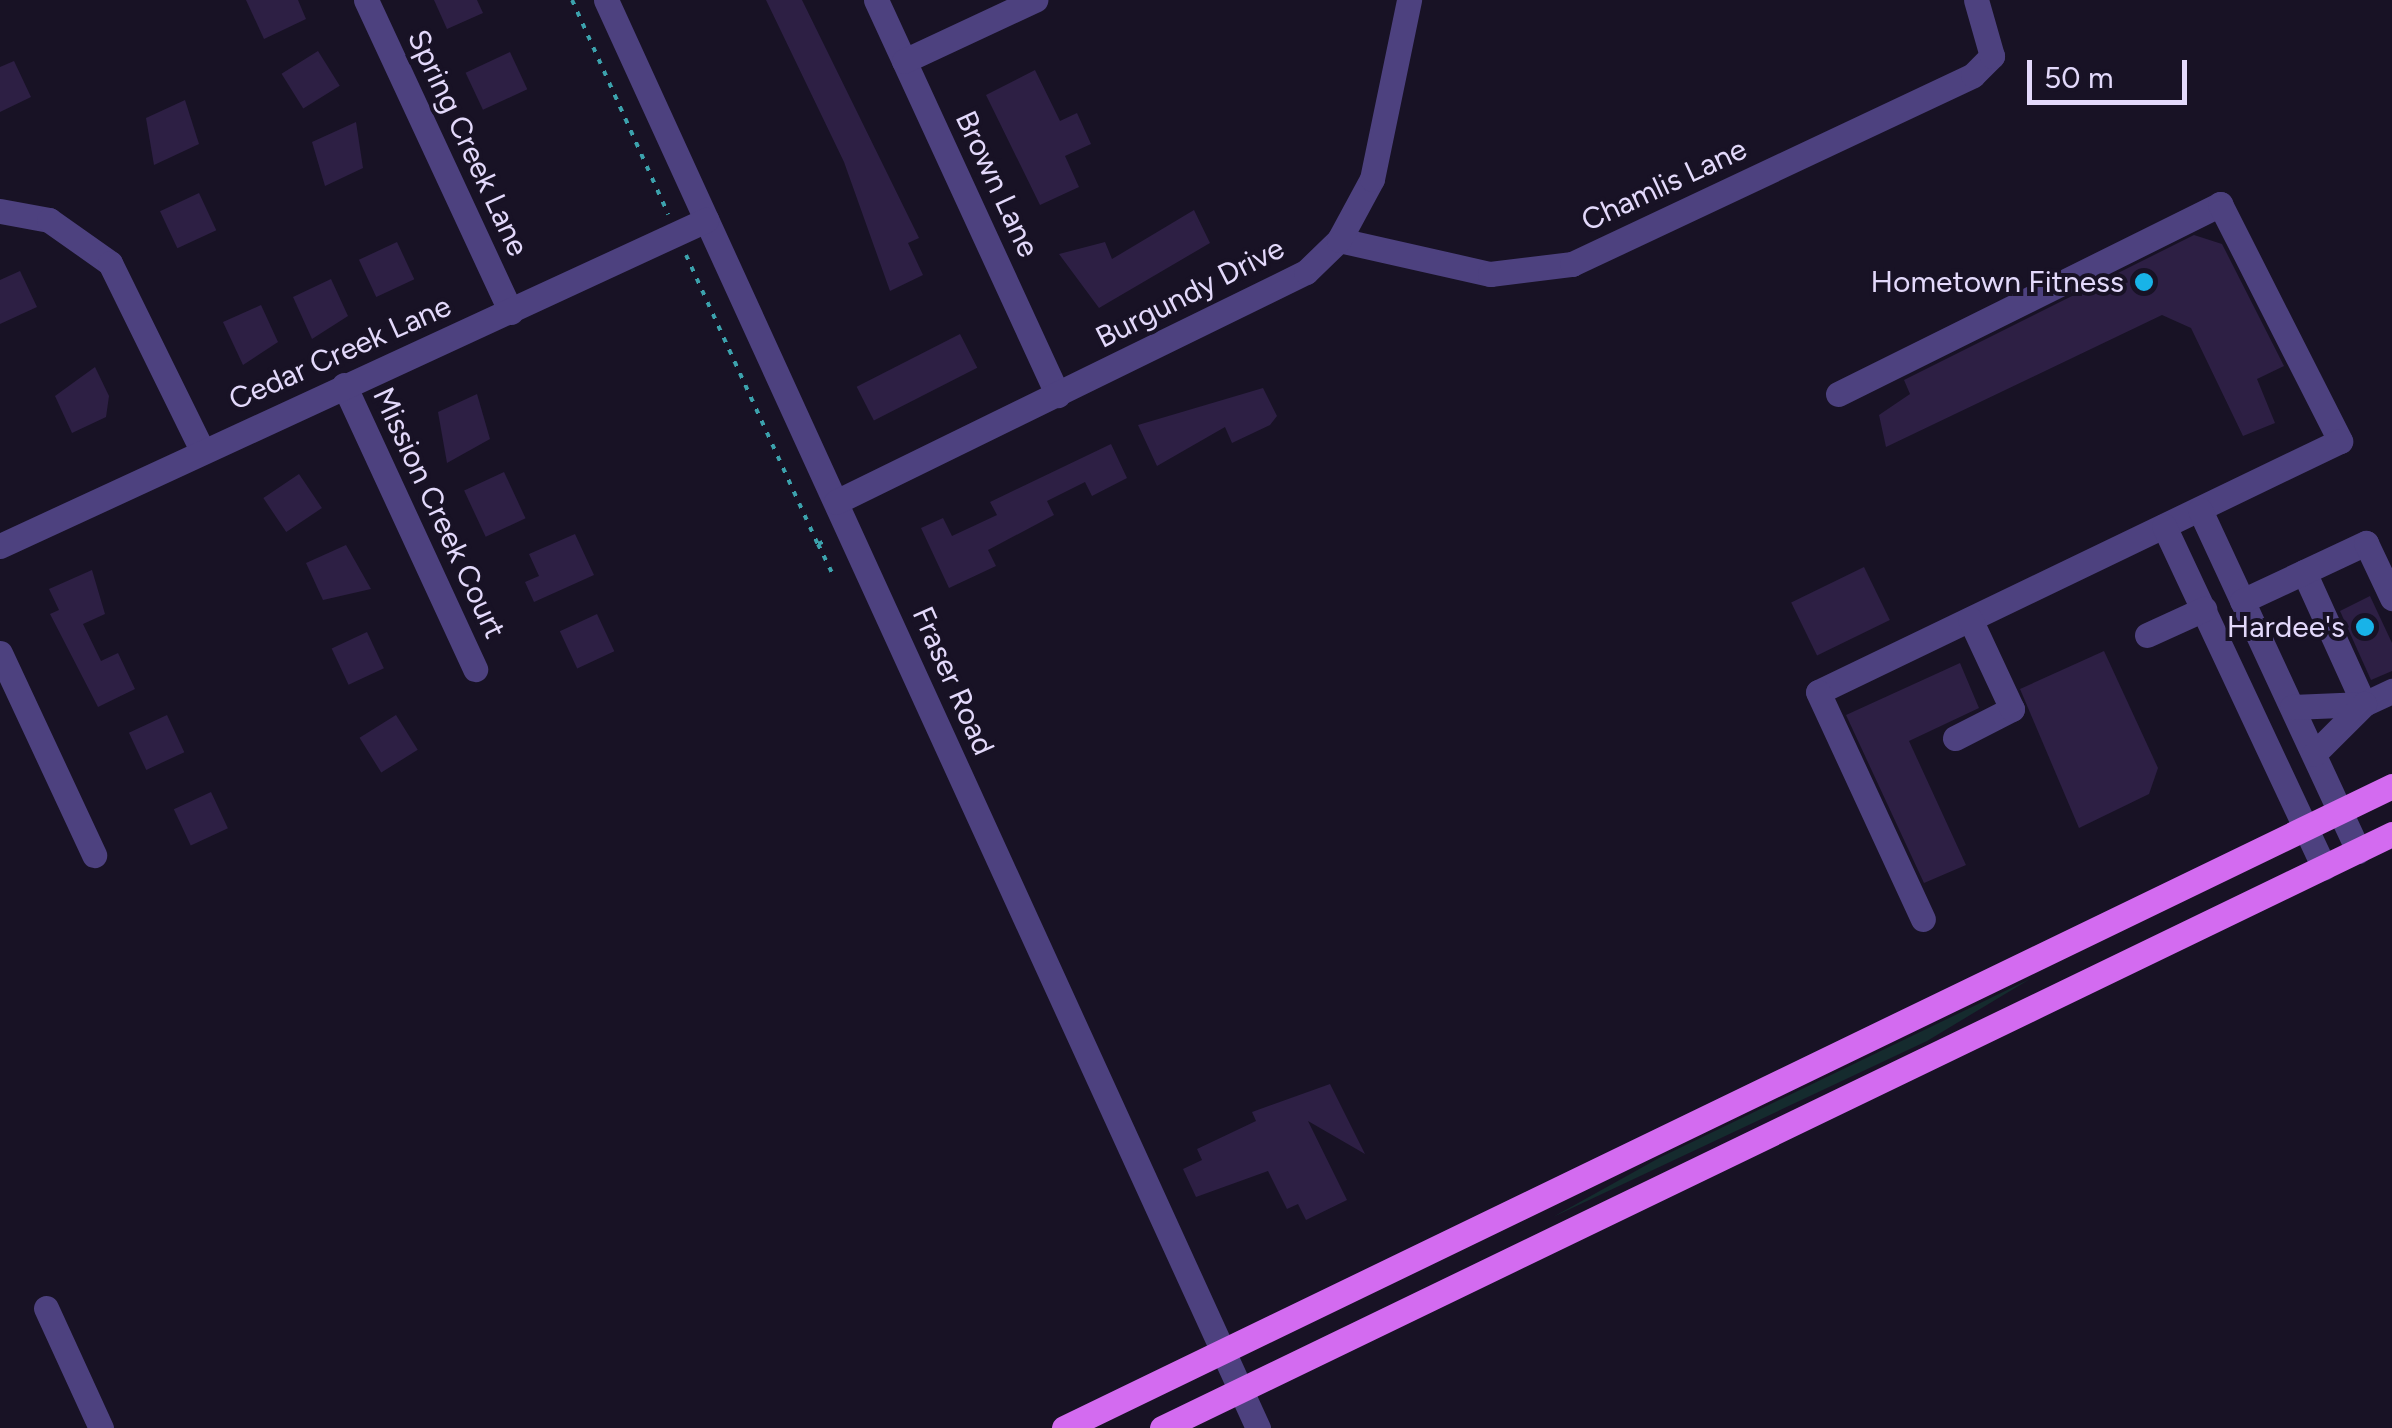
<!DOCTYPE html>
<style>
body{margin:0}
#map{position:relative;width:2392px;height:1428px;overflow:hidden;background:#181225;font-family:Figtree,sans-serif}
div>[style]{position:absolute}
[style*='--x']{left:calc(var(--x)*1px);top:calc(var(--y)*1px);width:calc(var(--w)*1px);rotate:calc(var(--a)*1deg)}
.green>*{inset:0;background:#152b2e}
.building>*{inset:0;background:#2d1f44;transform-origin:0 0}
.path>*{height:4px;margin-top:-2px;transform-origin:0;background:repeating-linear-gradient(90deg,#3ca2ad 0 5px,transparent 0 13px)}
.minor>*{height:25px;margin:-12.5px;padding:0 12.5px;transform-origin:12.5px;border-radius:12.5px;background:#4d417f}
.major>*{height:25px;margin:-12.5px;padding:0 12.5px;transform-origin:12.5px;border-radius:12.5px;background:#d36bf0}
.dots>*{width:28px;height:28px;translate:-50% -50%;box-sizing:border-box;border:5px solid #181225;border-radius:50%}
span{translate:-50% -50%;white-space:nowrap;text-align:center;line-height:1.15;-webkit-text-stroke:8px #181225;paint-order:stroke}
.street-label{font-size:30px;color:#e3d9fb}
.poi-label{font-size:30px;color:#e3d9fb}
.right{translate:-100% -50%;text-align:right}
.scale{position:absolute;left:2027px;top:60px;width:160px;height:45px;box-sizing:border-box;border:5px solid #e3d9fb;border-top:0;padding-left:12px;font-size:30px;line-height:35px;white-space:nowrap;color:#e3d9fb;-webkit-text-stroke:8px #181225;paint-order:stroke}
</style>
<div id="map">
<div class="green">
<i style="clip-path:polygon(2030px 979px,1927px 1041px,1553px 1217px,1659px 1158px)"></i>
</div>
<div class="building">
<i style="clip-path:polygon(246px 0,298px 0,306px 19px,264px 39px)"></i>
<i style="clip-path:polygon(434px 0,477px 0,483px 13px,447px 29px)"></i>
<i style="clip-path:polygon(766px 0,802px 0,919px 238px,908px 243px,923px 275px,890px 291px,844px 162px)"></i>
<i style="left:318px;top:51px;width:41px;height:43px;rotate:58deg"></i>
<i style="left:510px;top:52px;width:41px;height:49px;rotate:65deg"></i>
<i style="clip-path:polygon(14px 61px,31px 97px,0 112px,0 67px)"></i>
<i style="clip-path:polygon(1035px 70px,1060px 121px,1077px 113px,1091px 144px,1065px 156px,1079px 187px,1040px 205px,986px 95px)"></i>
<i style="clip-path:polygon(185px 100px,199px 144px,154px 165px,146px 118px)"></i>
<i style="clip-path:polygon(356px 122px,363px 168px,325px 186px,312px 142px)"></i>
<i style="left:199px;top:193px;width:41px;height:43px;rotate:65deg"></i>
<i style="clip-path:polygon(1194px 210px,1210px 243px,1099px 308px,1059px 254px,1105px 242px,1112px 259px)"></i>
<i style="clip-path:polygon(2194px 235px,2222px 244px,2284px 366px,2257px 379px,2275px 423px,2243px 436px,2191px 328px,2162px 315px,1886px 447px,1879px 415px,1910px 394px,1904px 380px)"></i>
<i style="left:397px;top:242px;width:41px;height:42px;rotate:65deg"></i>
<i style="clip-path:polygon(20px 271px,37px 307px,0 324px,0 280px)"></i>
<i style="clip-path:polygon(331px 279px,348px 316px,312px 339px,293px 297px)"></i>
<i style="clip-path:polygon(261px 305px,278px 342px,243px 365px,223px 322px)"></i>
<i style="left:960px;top:334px;width:38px;height:116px;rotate:63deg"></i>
<i style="clip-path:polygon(95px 367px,109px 396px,106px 417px,72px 433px,55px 396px)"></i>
<i style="clip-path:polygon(1263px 388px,1277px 416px,1270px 425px,1232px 443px,1225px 427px,1157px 466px,1138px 425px)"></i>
<i style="clip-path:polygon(477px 394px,490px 439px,447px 463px,438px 412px)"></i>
<i style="clip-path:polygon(1111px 444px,1127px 478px,1092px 496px,1085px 482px,1047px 501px,1054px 515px,988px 550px,996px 566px,949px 588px,921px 528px,943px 518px,952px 536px,997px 515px,990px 502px)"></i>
<i style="left:504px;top:472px;width:51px;height:44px;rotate:65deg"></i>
<i style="left:299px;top:474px;width:41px;height:43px;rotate:56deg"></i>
<i style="clip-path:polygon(575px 534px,594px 575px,534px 602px,525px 582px,539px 576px,529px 554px)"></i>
<i style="clip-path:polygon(346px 545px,371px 589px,323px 600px,306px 563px)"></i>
<i style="left:1864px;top:567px;width:59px;height:81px;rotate:64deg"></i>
<i style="clip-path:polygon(92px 570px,105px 614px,83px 624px,101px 661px,118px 653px,135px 689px,98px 707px,50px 614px,59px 610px,49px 589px)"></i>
<i style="clip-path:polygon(2370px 596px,2392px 643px,2392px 671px,2371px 680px,2340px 611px)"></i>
<i style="left:597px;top:614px;width:41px;height:41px;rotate:65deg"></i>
<i style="left:367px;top:632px;width:40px;height:39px;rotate:65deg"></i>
<i style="clip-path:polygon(2104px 651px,2158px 768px,2149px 794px,2079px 828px,2020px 689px)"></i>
<i style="clip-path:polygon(1960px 663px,1979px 708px,1909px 741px,1966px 865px,1924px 883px,1846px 715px)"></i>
<i style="left:167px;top:715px;width:41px;height:42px;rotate:65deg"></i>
<i style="left:396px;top:715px;width:41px;height:43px;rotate:58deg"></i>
<i style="left:211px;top:792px;width:40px;height:41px;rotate:65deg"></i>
<i style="clip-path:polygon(1330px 1084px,1365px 1154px,1308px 1121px,1347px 1200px,1306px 1220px,1298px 1204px,1287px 1209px,1268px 1171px,1196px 1197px,1183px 1169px,1202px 1160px,1197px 1149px,1256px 1121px,1252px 1112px)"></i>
</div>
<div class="path">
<i style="--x:572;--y:0;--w:235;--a:65.8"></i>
<i style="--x:686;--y:255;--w:318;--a:65.5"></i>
<i style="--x:818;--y:544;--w:12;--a:-24"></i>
<i style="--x:818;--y:544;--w:34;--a:64"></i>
</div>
<div class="minor">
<i style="--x:366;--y:0;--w:344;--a:65.1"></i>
<i style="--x:606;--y:0;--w:1570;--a:65.46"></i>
<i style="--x:876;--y:0;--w:435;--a:65.3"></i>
<i style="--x:904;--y:61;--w:145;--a:-25"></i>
<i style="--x:0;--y:211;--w:50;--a:10.4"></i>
<i style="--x:49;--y:220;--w:75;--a:35.2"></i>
<i style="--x:110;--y:263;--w:208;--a:63.8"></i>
<i style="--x:1339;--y:240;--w:155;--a:12.7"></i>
<i style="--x:1490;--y:274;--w:83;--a:-7"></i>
<i style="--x:1572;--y:264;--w:443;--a:-25.2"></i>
<i style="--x:1973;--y:75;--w:27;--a:-45"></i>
<i style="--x:1992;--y:56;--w:58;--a:-105.9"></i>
<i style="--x:344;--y:385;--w:313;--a:65.2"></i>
<i style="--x:1838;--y:394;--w:427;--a:-26.4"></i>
<i style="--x:2220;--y:204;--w:266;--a:63.1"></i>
<i style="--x:2340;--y:441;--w:579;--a:154.32"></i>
<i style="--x:1818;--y:692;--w:250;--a:65.2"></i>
<i style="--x:836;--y:502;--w:523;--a:-26.08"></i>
<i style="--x:1306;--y:272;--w:46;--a:-44.1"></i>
<i style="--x:1339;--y:240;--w:69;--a:-61.6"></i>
<i style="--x:1372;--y:179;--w:183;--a:-78.3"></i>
<i style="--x:2200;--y:510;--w:376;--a:65.1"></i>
<i style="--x:2164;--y:526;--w:377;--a:64.9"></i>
<i style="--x:0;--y:546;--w:778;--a:-24.79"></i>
<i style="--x:2304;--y:572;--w:145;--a:65.6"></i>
<i style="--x:2364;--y:704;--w:31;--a:-25"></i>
<i style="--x:2242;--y:601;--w:137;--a:-25.1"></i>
<i style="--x:2366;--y:543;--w:61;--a:64.7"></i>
<i style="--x:2147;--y:635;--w:63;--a:-24.5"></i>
<i style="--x:0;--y:653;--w:223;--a:65"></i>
<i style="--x:2292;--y:707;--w:72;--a:-2.4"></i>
<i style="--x:1955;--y:738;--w:64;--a:-27"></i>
<i style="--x:2012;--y:709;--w:99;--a:-115"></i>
<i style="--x:2314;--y:754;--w:71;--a:-45"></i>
<i style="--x:46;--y:1308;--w:132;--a:65.4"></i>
</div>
<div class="major">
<i style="--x:1064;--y:1428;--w:1475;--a:-25.8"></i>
<i style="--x:1162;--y:1428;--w:1366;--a:-25.78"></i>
</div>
<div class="dots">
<i style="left:2144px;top:282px;background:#18b3e8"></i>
<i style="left:2365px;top:627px;background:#18b3e8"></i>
</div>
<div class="street-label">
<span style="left:468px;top:143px;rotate:65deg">Spring Creek Lane</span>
<span style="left:997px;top:184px;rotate:65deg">Brown Lane</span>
<span style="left:1664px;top:185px;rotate:-25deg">Chamlis Lane</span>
<span style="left:1190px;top:293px;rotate:-27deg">Burgundy Drive</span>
<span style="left:340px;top:353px;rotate:-24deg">Cedar Creek Lane</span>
<span style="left:439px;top:513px;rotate:65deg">Mission Creek Court</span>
<span style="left:953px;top:681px;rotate:66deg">Fraser Road</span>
</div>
<div class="poi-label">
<span class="right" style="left:2124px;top:282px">Hometown Fitness</span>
<span class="right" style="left:2345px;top:627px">Hardee's</span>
</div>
<div class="scale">50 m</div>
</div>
